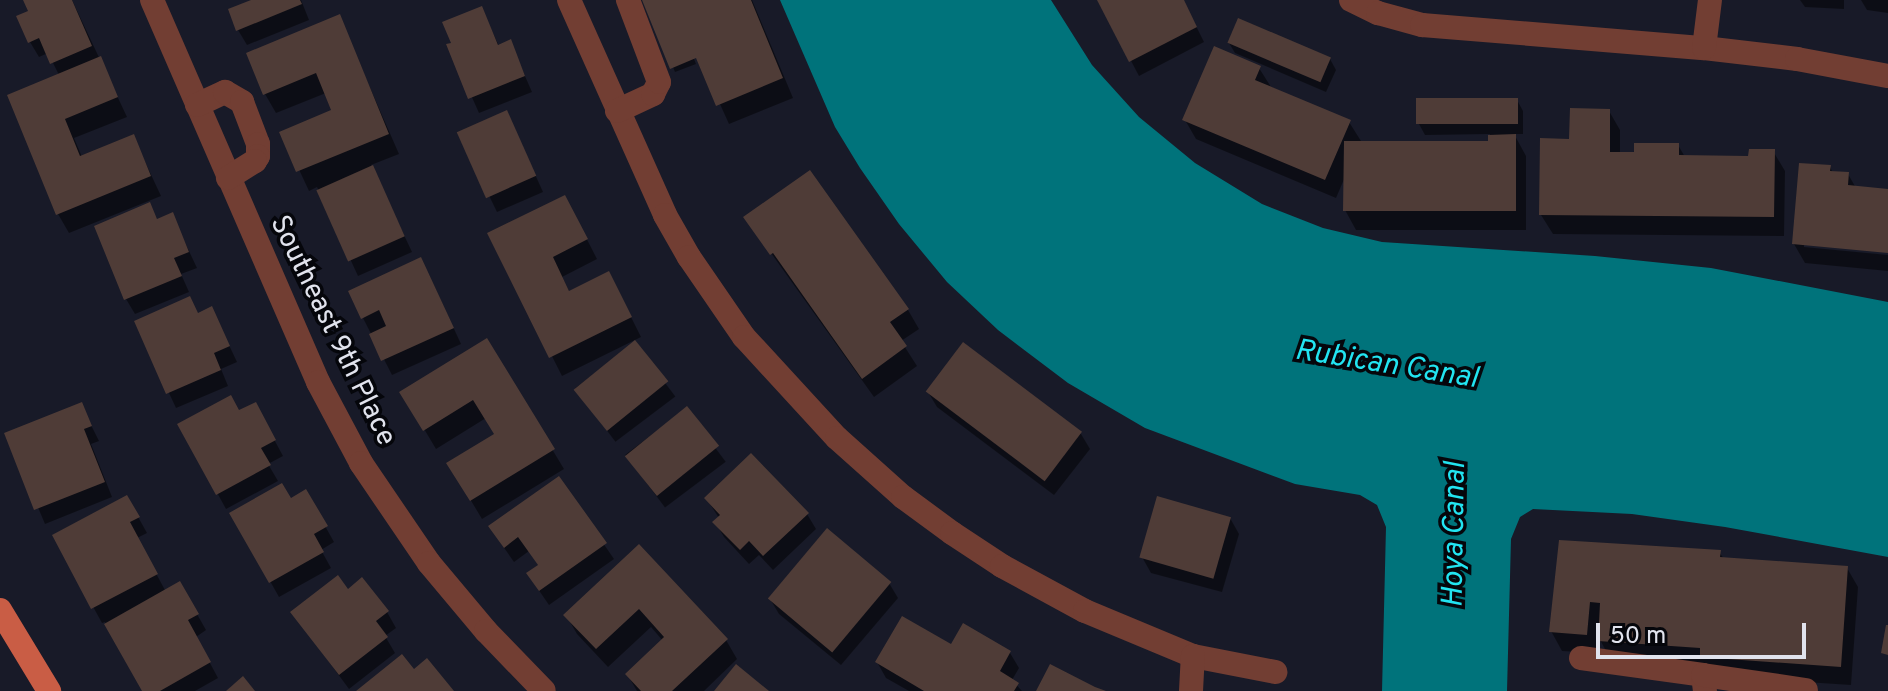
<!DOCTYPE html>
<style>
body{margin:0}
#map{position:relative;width:1888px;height:691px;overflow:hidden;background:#181a28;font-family:Overpass,sans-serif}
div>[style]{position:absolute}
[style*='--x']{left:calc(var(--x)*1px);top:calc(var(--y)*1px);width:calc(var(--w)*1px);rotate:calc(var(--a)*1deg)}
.water>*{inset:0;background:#00737b}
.shadow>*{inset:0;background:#0007;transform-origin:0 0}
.building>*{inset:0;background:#4f3c37;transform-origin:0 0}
.minor>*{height:24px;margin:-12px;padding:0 12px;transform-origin:12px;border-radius:12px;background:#723e33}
.major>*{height:24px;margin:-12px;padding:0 12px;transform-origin:12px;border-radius:12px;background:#c95d45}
span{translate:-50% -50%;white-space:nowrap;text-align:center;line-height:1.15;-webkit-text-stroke:7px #05060b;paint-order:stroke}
.street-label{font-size:28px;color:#e1e3ed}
.water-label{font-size:30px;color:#22e4f1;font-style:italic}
.scale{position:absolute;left:1596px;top:623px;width:210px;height:36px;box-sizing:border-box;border:4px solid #e1e3ed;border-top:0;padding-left:10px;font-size:24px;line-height:28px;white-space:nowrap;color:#e1e3ed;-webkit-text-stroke:6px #05060b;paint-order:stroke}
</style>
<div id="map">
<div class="water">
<i style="clip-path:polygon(780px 0,1051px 0,1092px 65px,1139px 117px,1195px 163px,1262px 204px,1323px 228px,1382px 242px,1595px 256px,1711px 268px,1888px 302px,1888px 557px,1725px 527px,1632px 514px,1533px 509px,1520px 517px,1511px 539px,1507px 691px,1382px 691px,1386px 527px,1377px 505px,1360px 495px,1295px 484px,1145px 428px,1068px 383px,998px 330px,947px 282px,899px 224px,860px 168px,835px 127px)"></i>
</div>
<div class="shadow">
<i style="clip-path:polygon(25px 0,72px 0,127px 117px,74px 138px,82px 157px,133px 136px,161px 196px,69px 233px,58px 214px,59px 75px,48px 53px,39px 57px,30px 42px,30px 12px)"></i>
<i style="clip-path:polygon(253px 0,301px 0,309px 20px,247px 45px,238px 30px)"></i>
<i style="clip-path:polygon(645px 0,752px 0,793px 98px,729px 124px,682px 20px,679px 21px,696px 64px,675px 72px)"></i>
<i style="clip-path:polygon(1099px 0,1183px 0,1204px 42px,1139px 76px)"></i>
<i style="clip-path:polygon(1800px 0,1844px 0,1844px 9px,1805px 7px)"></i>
<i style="clip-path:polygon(1861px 0,1888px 0,1888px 13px,1867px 10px)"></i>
<i style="clip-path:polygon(481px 8px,499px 46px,510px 42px,532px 92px,479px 113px,449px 46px)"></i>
<i style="clip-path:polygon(339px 17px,399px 154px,371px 165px,412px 252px,358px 276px,317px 187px,309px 191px,282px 133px,333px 111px,326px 93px,276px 113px,265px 94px)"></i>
<i style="clip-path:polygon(1229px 43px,1330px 59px,1336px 70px,1326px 92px,1235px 53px)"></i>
<i style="clip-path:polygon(1259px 68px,1271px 87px,1349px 122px,1361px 141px,1489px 143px,1490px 134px,1425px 135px,1419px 124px,1517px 100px,1523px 111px,1523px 134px,1514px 134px,1526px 156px,1526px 230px,1356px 230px,1345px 210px,1345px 177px,1336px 198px,1196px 139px,1185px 120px)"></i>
<i style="clip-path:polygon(1609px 111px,1620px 130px,1620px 154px,1678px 145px,1685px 157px,1750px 158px,1773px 151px,1785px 171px,1784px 236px,1553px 234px,1541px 215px,1571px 141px)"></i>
<i style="clip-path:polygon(514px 128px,543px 192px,497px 212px,459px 134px)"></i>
<i style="clip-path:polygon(1830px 167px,1833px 173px,1848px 174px,1856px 188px,1888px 191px,1888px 251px,1804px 243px,1804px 247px,1888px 255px,1888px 271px,1805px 263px,1794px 244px)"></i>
<i style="clip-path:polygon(149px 205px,158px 221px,172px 215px,197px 268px,181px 274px,189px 292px,135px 314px,126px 299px)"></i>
<i style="clip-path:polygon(575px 216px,597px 259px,562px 277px,570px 293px,619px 293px,641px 337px,562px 376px,490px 234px)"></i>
<i style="clip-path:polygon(746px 218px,908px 310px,919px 329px,901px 341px,917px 366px,874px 397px)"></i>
<i style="clip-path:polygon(429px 275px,461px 344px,392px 375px,363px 318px)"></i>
<i style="clip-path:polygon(212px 309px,237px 362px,221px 369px,228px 386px,176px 408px,136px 322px,199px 315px)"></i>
<i style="clip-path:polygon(487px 341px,564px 469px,482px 519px,449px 464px,496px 435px,486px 418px,436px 449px,402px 392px)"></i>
<i style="left:635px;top:343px;width:67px;height:75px;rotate:53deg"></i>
<i style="clip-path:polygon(928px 392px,1081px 434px,1090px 449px,1054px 495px,937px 407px)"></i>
<i style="clip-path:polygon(255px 404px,283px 456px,268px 464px,278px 481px,226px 509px,180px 425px,239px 413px)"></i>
<i style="clip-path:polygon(81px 405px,99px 441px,91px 444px,112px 497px,45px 524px,7px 434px)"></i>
<i style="left:686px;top:409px;width:66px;height:76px;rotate:53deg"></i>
<i style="clip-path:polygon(559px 479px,614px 559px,549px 605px,538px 589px,539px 566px,529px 551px,514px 562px,500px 542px)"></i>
<i style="clip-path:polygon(306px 492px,334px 542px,321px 550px,331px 568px,279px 597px,232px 514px,290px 501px)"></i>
<i style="clip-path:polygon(127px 497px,147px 533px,137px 538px,166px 592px,180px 584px,206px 630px,196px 637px,218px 678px,195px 691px,145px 691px,105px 622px,102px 623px,54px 536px)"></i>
<i style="clip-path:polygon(706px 498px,807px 514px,816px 529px,773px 570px,759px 555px,749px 564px,724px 537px,715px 522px,719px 518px)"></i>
<i style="clip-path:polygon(1230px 518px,1239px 534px,1222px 592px,1151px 573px,1142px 557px)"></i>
<i style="clip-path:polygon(1561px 542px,1719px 552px,1724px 559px,1847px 568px,1858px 587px,1851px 685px,1713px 676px,1611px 660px,1599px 638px,1597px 653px,1562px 651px,1551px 631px)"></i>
<i style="clip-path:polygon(639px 547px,726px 640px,737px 659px,704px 691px,637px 691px,627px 674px,663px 641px,651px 627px,608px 667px,577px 634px,566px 615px)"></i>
<i style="clip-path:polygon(889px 583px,898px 598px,841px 665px,779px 614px,770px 599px)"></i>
<i style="clip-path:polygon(348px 591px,387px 612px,396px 628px,385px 636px,395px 653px,349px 689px,293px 613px)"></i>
<i style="clip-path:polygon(952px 647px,1010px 653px,1019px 668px,1012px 680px,1022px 691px,909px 691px,886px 678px,877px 662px)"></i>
</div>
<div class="building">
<i style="clip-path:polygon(23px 0,72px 0,92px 46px,50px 64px,39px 38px,28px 43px,16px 16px,28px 11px)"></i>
<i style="clip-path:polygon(251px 0,300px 0,302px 4px,236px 31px,228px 9px)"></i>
<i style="clip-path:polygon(642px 0,751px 0,783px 78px,716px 106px,696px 58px,670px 69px)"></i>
<i style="clip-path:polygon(1097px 0,1184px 0,1197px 27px,1129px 62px)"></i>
<i style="clip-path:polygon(482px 6px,498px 45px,511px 39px,525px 76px,468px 99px,446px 44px,451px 43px,442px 22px)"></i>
<i style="clip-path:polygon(340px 14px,389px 134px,296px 172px,279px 132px,331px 110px,316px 73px,263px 95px,246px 53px)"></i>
<i style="left:1238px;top:18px;width:101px;height:27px;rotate:23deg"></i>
<i style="clip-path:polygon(1214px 46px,1261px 66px,1255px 80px,1351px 120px,1325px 180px,1182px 120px)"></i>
<i style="clip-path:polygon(101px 56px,118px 97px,65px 119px,80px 156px,134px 134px,151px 176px,56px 215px,7px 95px)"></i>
<i style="left:1518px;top:98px;width:26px;height:102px;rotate:90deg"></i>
<i style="clip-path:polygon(1570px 108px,1610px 109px,1610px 152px,1634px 152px,1634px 143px,1679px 143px,1679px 155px,1748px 156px,1749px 149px,1775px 149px,1774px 217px,1539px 215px,1540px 138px,1569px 139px)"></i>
<i style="left:507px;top:110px;width:72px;height:55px;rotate:66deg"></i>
<i style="clip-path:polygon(1516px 134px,1516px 211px,1343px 211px,1344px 141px,1488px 141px,1488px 135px)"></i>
<i style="clip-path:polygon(1799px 163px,1831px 165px,1830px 171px,1849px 172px,1848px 185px,1888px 189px,1888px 253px,1792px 244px)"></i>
<i style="left:373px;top:165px;width:78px;height:62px;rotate:66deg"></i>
<i style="clip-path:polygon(810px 170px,909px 309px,890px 322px,907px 346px,862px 379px,773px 253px,770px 255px,743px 217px)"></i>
<i style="clip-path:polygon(565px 195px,588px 239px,553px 257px,569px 291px,609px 271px,632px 317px,549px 358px,487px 233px)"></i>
<i style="clip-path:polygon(150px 202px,157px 219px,173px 212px,189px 252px,174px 258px,182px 276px,124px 300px,94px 226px)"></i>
<i style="clip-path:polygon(421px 257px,454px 328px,381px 361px,369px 334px,386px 326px,379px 310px,361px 319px,348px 291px)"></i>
<i style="clip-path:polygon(190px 296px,198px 313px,212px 306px,230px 346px,214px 353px,221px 370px,166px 394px,134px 321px)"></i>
<i style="clip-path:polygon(487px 338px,555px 449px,470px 501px,446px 463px,494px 434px,473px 400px,423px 431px,399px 392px)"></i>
<i style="left:635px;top:340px;width:53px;height:79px;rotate:51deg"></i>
<i style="left:963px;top:342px;width:149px;height:62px;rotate:37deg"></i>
<i style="clip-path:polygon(231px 395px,239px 410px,256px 402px,276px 440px,261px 448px,271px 465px,216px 495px,177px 424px)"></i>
<i style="clip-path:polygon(82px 402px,92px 426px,84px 429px,105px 482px,34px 510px,4px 433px)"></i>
<i style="left:687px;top:406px;width:51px;height:80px;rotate:51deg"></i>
<i style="clip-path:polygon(751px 453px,809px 513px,763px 556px,749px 541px,740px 550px,712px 522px,720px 515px,704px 498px)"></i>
<i style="clip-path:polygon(559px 476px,607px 543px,539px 591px,526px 573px,538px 565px,518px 537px,504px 548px,488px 526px)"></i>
<i style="clip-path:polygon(282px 483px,291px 498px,306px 489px,328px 526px,314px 534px,324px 552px,269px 583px,229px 513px)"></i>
<i style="clip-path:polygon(127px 495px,140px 517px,130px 522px,158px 574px,91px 609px,52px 535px)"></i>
<i style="left:1157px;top:496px;width:77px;height:64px;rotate:16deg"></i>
<i style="left:827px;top:528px;width:84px;height:92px;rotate:40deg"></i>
<i style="clip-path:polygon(1559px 540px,1721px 550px,1720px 557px,1848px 566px,1841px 667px,1700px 657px,1700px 648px,1598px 641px,1600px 603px,1590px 602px,1587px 635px,1549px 632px)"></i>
<i style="clip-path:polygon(639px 544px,728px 639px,672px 691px,641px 691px,625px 674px,664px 637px,639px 609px,596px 649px,563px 615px)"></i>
<i style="clip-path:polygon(338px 575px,348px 589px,362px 577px,389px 611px,376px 621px,388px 637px,339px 675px,290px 612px)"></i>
<i style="clip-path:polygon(180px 581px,199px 614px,188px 620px,211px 662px,160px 691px,142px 691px,104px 624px)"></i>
<i style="clip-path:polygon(902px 616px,951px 644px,963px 623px,1011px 651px,1000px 671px,1019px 683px,1014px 691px,924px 691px,875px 662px)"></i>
<i style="clip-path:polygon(1886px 625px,1888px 625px,1888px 655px,1881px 653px)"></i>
<i style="clip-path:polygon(402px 654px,414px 669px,427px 658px,454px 691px,356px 691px)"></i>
<i style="clip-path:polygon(736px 664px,769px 691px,714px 691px)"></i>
<i style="clip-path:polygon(1050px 664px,1095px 687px,1106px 691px,1036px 691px)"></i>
<i style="clip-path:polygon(243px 676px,255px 691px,226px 691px)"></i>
</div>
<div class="minor">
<i style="--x:152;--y:0;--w:417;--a:66.5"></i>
<i style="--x:318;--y:382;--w:92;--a:62"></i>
<i style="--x:361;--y:463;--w:121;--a:55.8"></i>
<i style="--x:429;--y:563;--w:89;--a:50"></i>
<i style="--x:486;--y:631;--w:83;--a:46"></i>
<i style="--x:569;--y:0;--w:235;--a:65.9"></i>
<i style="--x:665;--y:215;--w:48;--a:60.3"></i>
<i style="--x:689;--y:257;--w:97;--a:55.5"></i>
<i style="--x:744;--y:337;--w:137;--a:47.4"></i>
<i style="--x:837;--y:438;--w:89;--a:41.8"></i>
<i style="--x:903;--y:497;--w:61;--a:36.3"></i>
<i style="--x:952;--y:533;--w:60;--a:33.4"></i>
<i style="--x:1002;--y:566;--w:94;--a:28.5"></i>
<i style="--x:1085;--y:611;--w:117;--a:22.6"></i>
<i style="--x:1193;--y:656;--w:84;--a:11"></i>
<i style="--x:1351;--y:0;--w:30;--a:26"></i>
<i style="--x:1378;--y:13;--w:46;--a:15.3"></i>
<i style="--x:1422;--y:25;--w:283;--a:4.7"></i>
<i style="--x:1704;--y:48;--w:94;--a:6.7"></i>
<i style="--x:1797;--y:59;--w:93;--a:10.6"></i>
<i style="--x:1704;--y:48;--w:48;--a:-82.9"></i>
<i style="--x:197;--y:105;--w:31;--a:-25"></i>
<i style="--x:225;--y:92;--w:20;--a:30"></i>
<i style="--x:242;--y:102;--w:45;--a:69.1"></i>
<i style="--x:258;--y:144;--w:12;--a:90"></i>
<i style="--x:258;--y:156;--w:6;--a:121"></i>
<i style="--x:255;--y:161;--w:32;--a:148"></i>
<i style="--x:617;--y:111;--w:40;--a:-25"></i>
<i style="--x:653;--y:94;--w:13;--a:-63"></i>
<i style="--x:659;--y:82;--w:88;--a:-110.7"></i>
<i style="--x:1581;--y:658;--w:123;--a:7.9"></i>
<i style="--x:1703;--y:675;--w:16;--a:83"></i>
<i style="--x:1703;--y:675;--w:104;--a:8.3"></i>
<i style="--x:1191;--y:691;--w:35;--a:-87"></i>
</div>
<div class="major">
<i style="--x:0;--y:610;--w:95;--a:58.8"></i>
</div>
<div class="street-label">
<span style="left:332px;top:331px;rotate:64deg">Southeast 9th Place</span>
</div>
<div class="water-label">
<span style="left:1386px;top:366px;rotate:9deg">Rubican Canal</span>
<span style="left:1456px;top:535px;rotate:-89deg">Hoya Canal</span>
</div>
<div class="scale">50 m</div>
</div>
